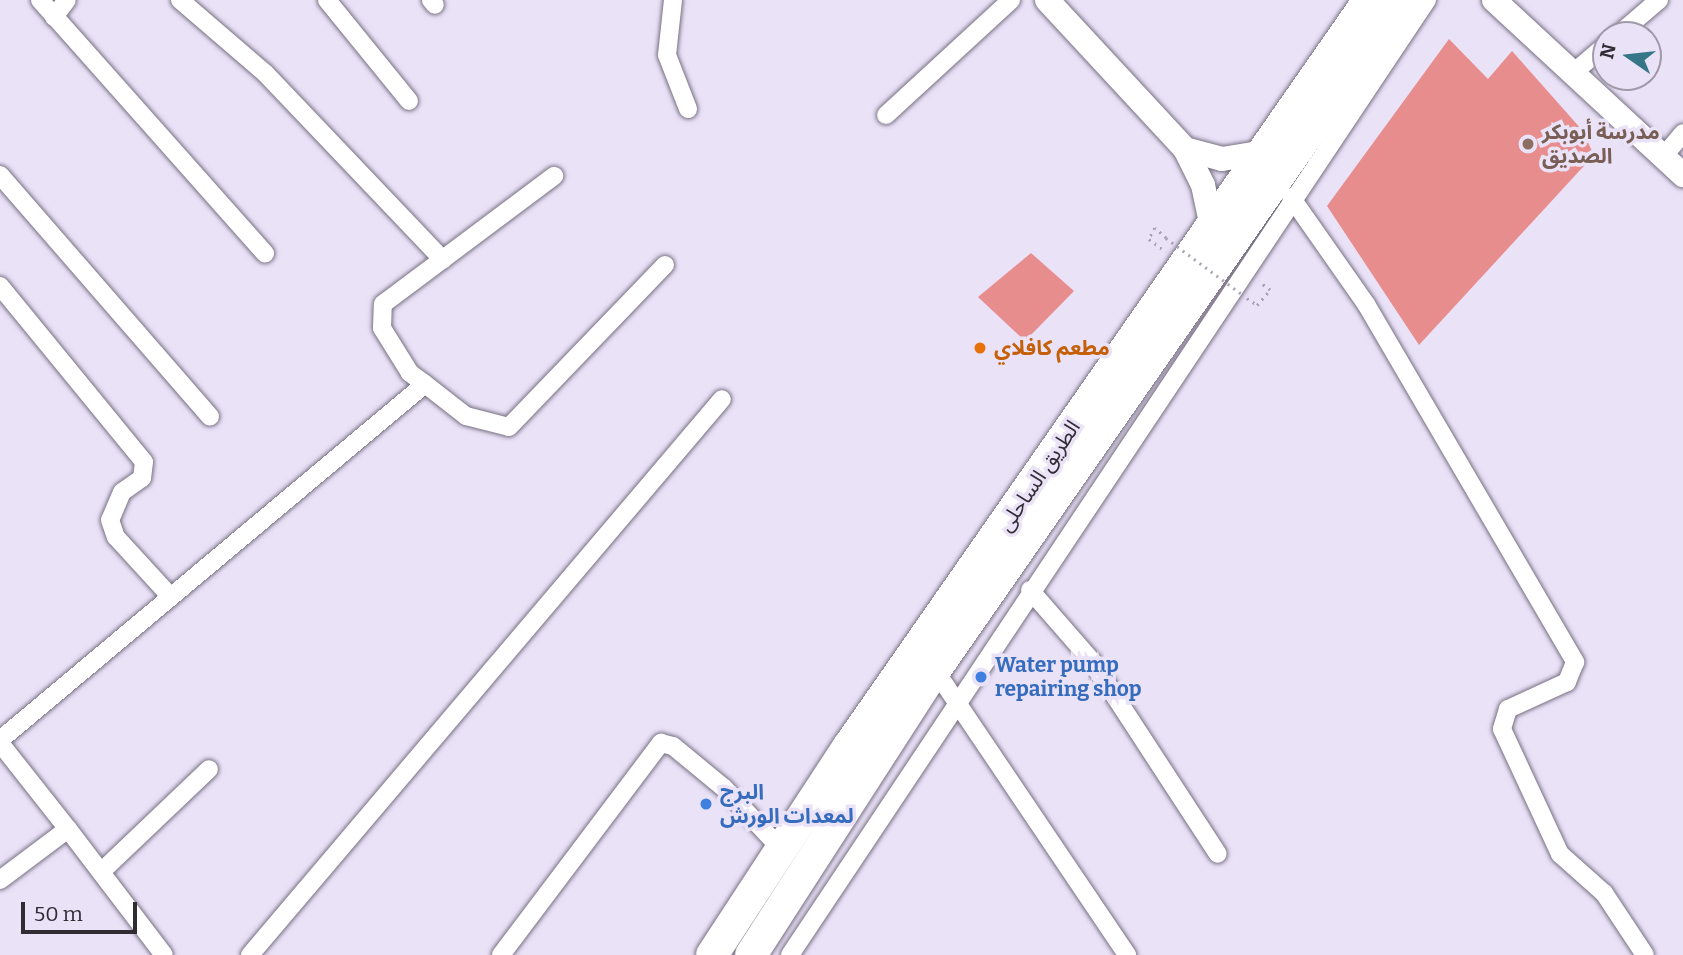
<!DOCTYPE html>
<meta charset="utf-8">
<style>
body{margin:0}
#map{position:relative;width:1683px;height:955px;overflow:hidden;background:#eae2f7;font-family:Bitter,"Noto Sans Arabic",serif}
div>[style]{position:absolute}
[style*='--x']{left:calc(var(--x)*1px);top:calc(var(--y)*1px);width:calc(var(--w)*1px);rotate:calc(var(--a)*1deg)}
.building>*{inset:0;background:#e88d8d}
.path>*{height:2.5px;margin-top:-1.25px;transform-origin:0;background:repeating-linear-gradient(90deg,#a8a2b2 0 2px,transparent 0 7px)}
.roads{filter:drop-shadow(0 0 2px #777083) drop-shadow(0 0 2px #777083)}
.street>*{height:18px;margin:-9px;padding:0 9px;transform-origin:9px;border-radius:9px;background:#fff}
.secondary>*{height:24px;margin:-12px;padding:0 12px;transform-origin:12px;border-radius:12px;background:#fff}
.highway>*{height:32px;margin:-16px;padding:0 16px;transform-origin:16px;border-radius:16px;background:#fff}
.path-bridge>*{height:2.5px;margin-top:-1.25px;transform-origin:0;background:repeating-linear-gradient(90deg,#a8a2b2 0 2px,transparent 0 7px)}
.dots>*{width:19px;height:19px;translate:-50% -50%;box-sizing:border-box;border:4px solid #eae2f7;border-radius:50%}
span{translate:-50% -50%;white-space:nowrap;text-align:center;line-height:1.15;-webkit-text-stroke:7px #eae2f7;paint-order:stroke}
.education-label{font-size:21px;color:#785e54;font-weight:700}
.left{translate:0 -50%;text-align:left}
.food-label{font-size:21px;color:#c56008;font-weight:700}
.street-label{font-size:21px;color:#2f2c34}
.shop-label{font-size:21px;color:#366cbe;font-weight:700}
.north{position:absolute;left:1592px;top:21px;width:70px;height:70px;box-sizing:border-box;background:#eae2f7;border:2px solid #9f99a9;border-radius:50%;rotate:284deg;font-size:19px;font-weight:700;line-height:28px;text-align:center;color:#2f2c34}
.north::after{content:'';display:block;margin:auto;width:24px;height:32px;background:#357789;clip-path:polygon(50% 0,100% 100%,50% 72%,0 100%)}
.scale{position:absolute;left:21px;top:902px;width:116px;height:32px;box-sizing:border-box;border:4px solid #2f2c34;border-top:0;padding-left:9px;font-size:21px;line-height:24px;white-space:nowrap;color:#2f2c34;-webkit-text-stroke:5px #eae2f7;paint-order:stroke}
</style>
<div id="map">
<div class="building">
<i style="clip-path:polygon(1449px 39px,1488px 79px,1512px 51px,1582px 130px,1594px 155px,1419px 345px,1327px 206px)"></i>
<i style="clip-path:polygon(1031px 253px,1074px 291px,1025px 341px,978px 297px)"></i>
</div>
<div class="path">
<i style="--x:1166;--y:238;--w:15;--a:-138"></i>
<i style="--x:1155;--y:228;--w:13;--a:119"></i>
<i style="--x:1149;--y:239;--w:21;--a:37"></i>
<i style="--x:1247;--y:298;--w:12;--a:35"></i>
<i style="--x:1257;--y:305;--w:20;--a:-49"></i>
<i style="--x:1270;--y:290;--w:14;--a:-144"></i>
</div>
<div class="roads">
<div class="street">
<i style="--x:40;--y:0;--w:339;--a:48.4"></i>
<i style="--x:180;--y:0;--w:112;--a:40.7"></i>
<i style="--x:265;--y:73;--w:258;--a:46.4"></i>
<i style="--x:327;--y:0;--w:130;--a:50.9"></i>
<i style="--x:431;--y:0;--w:6;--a:51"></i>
<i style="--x:673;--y:0;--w:55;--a:96.2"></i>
<i style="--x:667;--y:55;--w:58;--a:68.7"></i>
<i style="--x:54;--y:17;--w:21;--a:-53"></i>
<i style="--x:1618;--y:35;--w:54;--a:-40.5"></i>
<i style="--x:1573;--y:73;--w:43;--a:-40.3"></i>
<i style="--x:886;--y:115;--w:170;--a:-42.6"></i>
<i style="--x:1663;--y:157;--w:31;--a:-50"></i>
<i style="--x:0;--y:175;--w:320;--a:49"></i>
<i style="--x:1291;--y:197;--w:131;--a:55"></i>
<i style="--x:1366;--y:304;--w:415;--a:59.7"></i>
<i style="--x:1575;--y:662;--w:22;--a:112"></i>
<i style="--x:1567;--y:682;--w:65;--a:155.4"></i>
<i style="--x:1508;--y:709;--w:21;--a:107"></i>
<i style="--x:1502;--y:729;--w:138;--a:65.1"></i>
<i style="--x:1560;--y:854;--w:59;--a:41.6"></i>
<i style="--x:1604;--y:893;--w:74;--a:56.5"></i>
<i style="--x:0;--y:286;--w:227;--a:50.7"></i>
<i style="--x:144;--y:462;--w:16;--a:97"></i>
<i style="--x:142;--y:478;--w:24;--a:145"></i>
<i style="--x:122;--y:492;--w:30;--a:113"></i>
<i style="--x:110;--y:520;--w:18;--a:71"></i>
<i style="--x:116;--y:537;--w:81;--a:47.5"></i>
<i style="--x:425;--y:384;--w:19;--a:-144"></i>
<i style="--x:410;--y:373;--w:53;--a:-121.9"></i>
<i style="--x:382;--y:328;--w:24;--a:-88"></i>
<i style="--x:383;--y:304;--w:214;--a:-36.8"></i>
<i style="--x:1030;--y:590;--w:94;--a:48.9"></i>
<i style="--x:1092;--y:661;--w:230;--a:56.9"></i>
<i style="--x:935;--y:670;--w:344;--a:56"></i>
<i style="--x:0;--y:740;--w:554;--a:-39.95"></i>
<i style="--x:425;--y:384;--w:52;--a:38"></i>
<i style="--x:466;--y:416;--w:44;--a:14.3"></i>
<i style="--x:509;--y:427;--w:225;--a:-46.1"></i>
<i style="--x:0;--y:743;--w:110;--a:51.7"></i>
<i style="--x:101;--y:872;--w:149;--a:-43.6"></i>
<i style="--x:0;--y:880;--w:85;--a:-36.9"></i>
<i style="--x:68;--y:829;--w:158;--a:52.7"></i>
<i style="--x:250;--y:955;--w:729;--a:-49.67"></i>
<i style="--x:501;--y:955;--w:266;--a:-53"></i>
<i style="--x:661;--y:743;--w:12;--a:14"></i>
<i style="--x:673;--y:746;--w:66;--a:39.5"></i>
<i style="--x:724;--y:788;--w:86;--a:46.9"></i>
<i style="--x:790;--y:955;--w:1148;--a:-56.3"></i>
</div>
<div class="secondary">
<i style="--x:1047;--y:0;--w:203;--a:47.2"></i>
<i style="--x:1185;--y:149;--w:40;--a:63.4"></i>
<i style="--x:1203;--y:185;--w:40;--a:78"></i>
<i style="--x:1494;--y:0;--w:258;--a:42.8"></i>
<i style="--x:1185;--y:149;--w:38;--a:15"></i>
<i style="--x:1222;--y:159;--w:37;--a:-9"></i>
</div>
<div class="highway">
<i style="--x:712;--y:955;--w:250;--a:-56.8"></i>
<i style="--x:849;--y:746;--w:909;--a:-55.12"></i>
<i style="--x:751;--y:955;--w:339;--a:-57.2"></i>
<i style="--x:935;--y:670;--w:816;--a:-55.18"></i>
</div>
</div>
<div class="path-bridge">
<i style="--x:1166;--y:238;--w:96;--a:36.5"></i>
</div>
<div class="dots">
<i style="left:1528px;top:144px;background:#8d6e63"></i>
<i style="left:980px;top:348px;background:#e8710a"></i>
<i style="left:981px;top:677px;background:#3f7fe0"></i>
<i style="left:706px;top:804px;background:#3f7fe0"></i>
</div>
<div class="education-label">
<span class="left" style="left:1542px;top:144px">مدرسة أبوبكر<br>الصديق</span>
</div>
<div class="food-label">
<span class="left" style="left:994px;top:348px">مطعم كافلاي</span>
</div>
<div class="street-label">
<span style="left:1039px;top:476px;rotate:-56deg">الطريق الساحلى</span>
</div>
<div class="shop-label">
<span class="left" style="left:995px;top:677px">Water pump<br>repairing shop</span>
<span class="left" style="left:720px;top:804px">البرج<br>لمعدات الورش</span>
</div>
<div class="north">N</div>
<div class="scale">50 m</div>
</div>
